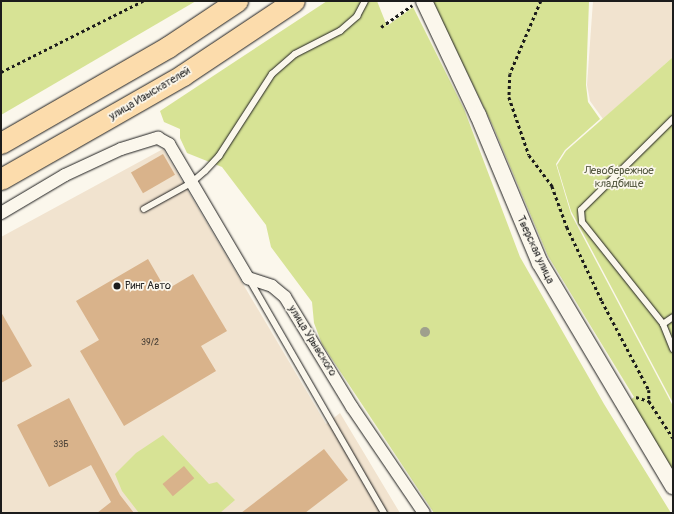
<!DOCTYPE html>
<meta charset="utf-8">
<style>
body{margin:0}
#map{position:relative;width:674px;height:514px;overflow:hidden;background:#fbf7ec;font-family:Pangolin,sans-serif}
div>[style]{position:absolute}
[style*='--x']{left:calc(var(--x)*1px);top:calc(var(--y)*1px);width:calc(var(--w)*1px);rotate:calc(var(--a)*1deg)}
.built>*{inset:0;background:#f1e3cf}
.green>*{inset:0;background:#d7e395}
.building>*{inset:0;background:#d9b38b;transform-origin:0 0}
.path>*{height:2.5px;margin-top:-1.25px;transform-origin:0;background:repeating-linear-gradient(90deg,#1c1c1c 0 3px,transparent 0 6px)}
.roads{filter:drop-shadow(0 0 1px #1c1c1c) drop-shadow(0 0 1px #1c1c1c)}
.service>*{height:6px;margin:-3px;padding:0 3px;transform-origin:3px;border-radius:3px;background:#fbf7ec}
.minor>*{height:12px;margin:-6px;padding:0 6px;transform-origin:6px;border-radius:6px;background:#fbf7ec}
.tertiary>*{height:16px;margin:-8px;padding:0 8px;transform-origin:8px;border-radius:8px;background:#fbf7ec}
.trunk>*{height:21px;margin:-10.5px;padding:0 10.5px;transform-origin:10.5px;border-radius:10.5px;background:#fcdcac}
.trees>*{width:10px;height:10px;margin:-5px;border-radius:50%;background:#9fa08d}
.dots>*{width:11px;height:11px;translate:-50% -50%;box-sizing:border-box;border:2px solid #fbf7ec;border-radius:50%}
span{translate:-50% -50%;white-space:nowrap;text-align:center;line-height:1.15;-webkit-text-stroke:3.5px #fbf7ec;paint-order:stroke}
.number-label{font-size:9px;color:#4b4238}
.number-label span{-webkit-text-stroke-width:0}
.street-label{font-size:11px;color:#1c1c1c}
.park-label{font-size:11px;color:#545840}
.poi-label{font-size:11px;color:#1c1c1c}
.left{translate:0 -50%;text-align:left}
.frame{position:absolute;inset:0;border:2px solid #1c1c1c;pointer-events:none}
</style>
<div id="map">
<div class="built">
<i style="clip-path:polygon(593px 1px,673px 1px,673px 57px,603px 119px,590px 101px,587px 85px)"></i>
<i style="clip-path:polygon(163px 149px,326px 424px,340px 413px,400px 513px,1px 513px,1px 237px)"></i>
</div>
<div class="green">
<i style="clip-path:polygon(1px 1px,196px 1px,1px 115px)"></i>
<i style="clip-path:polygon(327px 1px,377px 1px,387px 26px,413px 7px,464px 109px,520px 257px,604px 404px,671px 513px,434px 513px,322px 344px,314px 323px,312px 302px,271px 247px,266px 225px,222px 167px,187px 153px,180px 138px,180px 129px,164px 122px,160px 111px)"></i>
<i style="clip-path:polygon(432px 1px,589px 1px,586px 85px,588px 102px,600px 119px,565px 150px,556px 164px,571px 214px,673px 406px,673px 474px,629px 401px,634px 397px,548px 256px,493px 126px)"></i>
<i style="clip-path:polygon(673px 57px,673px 403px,571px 211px,557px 165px,566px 151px)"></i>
<i style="clip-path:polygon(163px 435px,209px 484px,217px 482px,235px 500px,220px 513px,139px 513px,122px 491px,115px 474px,136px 453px)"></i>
</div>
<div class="building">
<i style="left:163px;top:154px;width:24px;height:37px;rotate:60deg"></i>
<i style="clip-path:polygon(148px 259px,166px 290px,193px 274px,227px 331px,201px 346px,216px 371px,124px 426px,80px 351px,99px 340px,76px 301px)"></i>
<i style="clip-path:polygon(1px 312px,32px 366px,1px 383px)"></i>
<i style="clip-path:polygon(69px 398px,120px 495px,134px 513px,97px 513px,111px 502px,91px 465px,49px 487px,17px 425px)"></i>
<i style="clip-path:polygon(324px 449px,348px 480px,305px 513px,241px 513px)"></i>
<i style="left:184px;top:466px;width:16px;height:28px;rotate:50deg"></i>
</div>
<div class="path">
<i style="--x:541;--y:1;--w:79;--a:113"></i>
<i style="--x:510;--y:74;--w:23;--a:92"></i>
<i style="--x:509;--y:97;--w:61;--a:71"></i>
<i style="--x:529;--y:155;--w:39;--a:53"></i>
<i style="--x:552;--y:186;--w:44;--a:69.9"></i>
<i style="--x:567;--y:227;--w:82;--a:64.7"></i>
<i style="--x:602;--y:301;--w:101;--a:62.2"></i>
<i style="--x:649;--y:390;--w:11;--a:90"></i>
<i style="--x:381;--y:27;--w:38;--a:-35"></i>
<i style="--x:1;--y:72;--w:159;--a:-26.6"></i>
<i style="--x:636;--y:397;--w:14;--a:17"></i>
<i style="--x:649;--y:401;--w:44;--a:57"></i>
</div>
<div class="roads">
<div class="service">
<i style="--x:673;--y:119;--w:129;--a:135.3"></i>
<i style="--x:581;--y:210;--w:12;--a:85"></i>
<i style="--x:582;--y:222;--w:130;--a:51.5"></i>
<i style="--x:663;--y:324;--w:27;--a:68"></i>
<i style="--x:144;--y:209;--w:54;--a:-29"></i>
<i style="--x:191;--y:183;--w:18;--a:-41"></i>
<i style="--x:205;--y:171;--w:21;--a:-47"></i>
<i style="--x:219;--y:156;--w:98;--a:-57.1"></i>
<i style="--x:272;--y:74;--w:30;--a:-41"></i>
<i style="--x:295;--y:54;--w:51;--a:-27.1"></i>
<i style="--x:340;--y:31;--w:23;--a:-41"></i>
<i style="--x:357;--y:16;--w:17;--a:-62"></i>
<i style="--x:249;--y:279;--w:270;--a:60"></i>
<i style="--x:663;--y:324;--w:12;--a:-35"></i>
</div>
<div class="minor">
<i style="--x:1;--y:213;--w:74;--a:-30.7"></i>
<i style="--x:65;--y:175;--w:62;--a:-24.9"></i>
<i style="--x:121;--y:149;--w:39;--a:-17"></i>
<i style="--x:158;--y:138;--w:13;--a:29"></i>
<i style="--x:169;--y:144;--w:156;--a:59.5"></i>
<i style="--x:248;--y:278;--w:25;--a:18"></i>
<i style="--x:272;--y:286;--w:17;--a:40"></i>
<i style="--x:285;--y:297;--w:129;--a:58.7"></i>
<i style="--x:352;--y:407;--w:128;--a:55.8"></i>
</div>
<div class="tertiary">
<i style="--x:424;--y:1;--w:126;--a:64.7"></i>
<i style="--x:478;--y:115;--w:160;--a:67.3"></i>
<i style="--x:540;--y:263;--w:260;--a:59.2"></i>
</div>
<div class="trunk">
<i style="--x:1;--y:143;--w:193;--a:-29.9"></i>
<i style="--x:168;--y:47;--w:83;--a:-33.7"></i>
<i style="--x:1;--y:179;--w:210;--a:-29.7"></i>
<i style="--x:183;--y:75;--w:133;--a:-33.7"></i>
</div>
</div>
<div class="trees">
<i style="left:425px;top:332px"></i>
</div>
<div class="dots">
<i style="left:117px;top:286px;background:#1c1c1c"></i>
</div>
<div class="number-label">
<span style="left:150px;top:343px">39/2</span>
<span style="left:61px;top:445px">33Б</span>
</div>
<div class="street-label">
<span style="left:150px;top:94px;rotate:-31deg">улица Изыскателей</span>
<span style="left:535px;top:250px;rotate:65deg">Тверская улица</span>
<span style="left:312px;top:341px;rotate:58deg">улица Урывского</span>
</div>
<div class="park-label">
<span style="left:619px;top:178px">Левобережное<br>кладбище</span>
</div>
<div class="poi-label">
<span class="left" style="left:125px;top:286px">Ринг Авто</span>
</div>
<div class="frame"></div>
</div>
